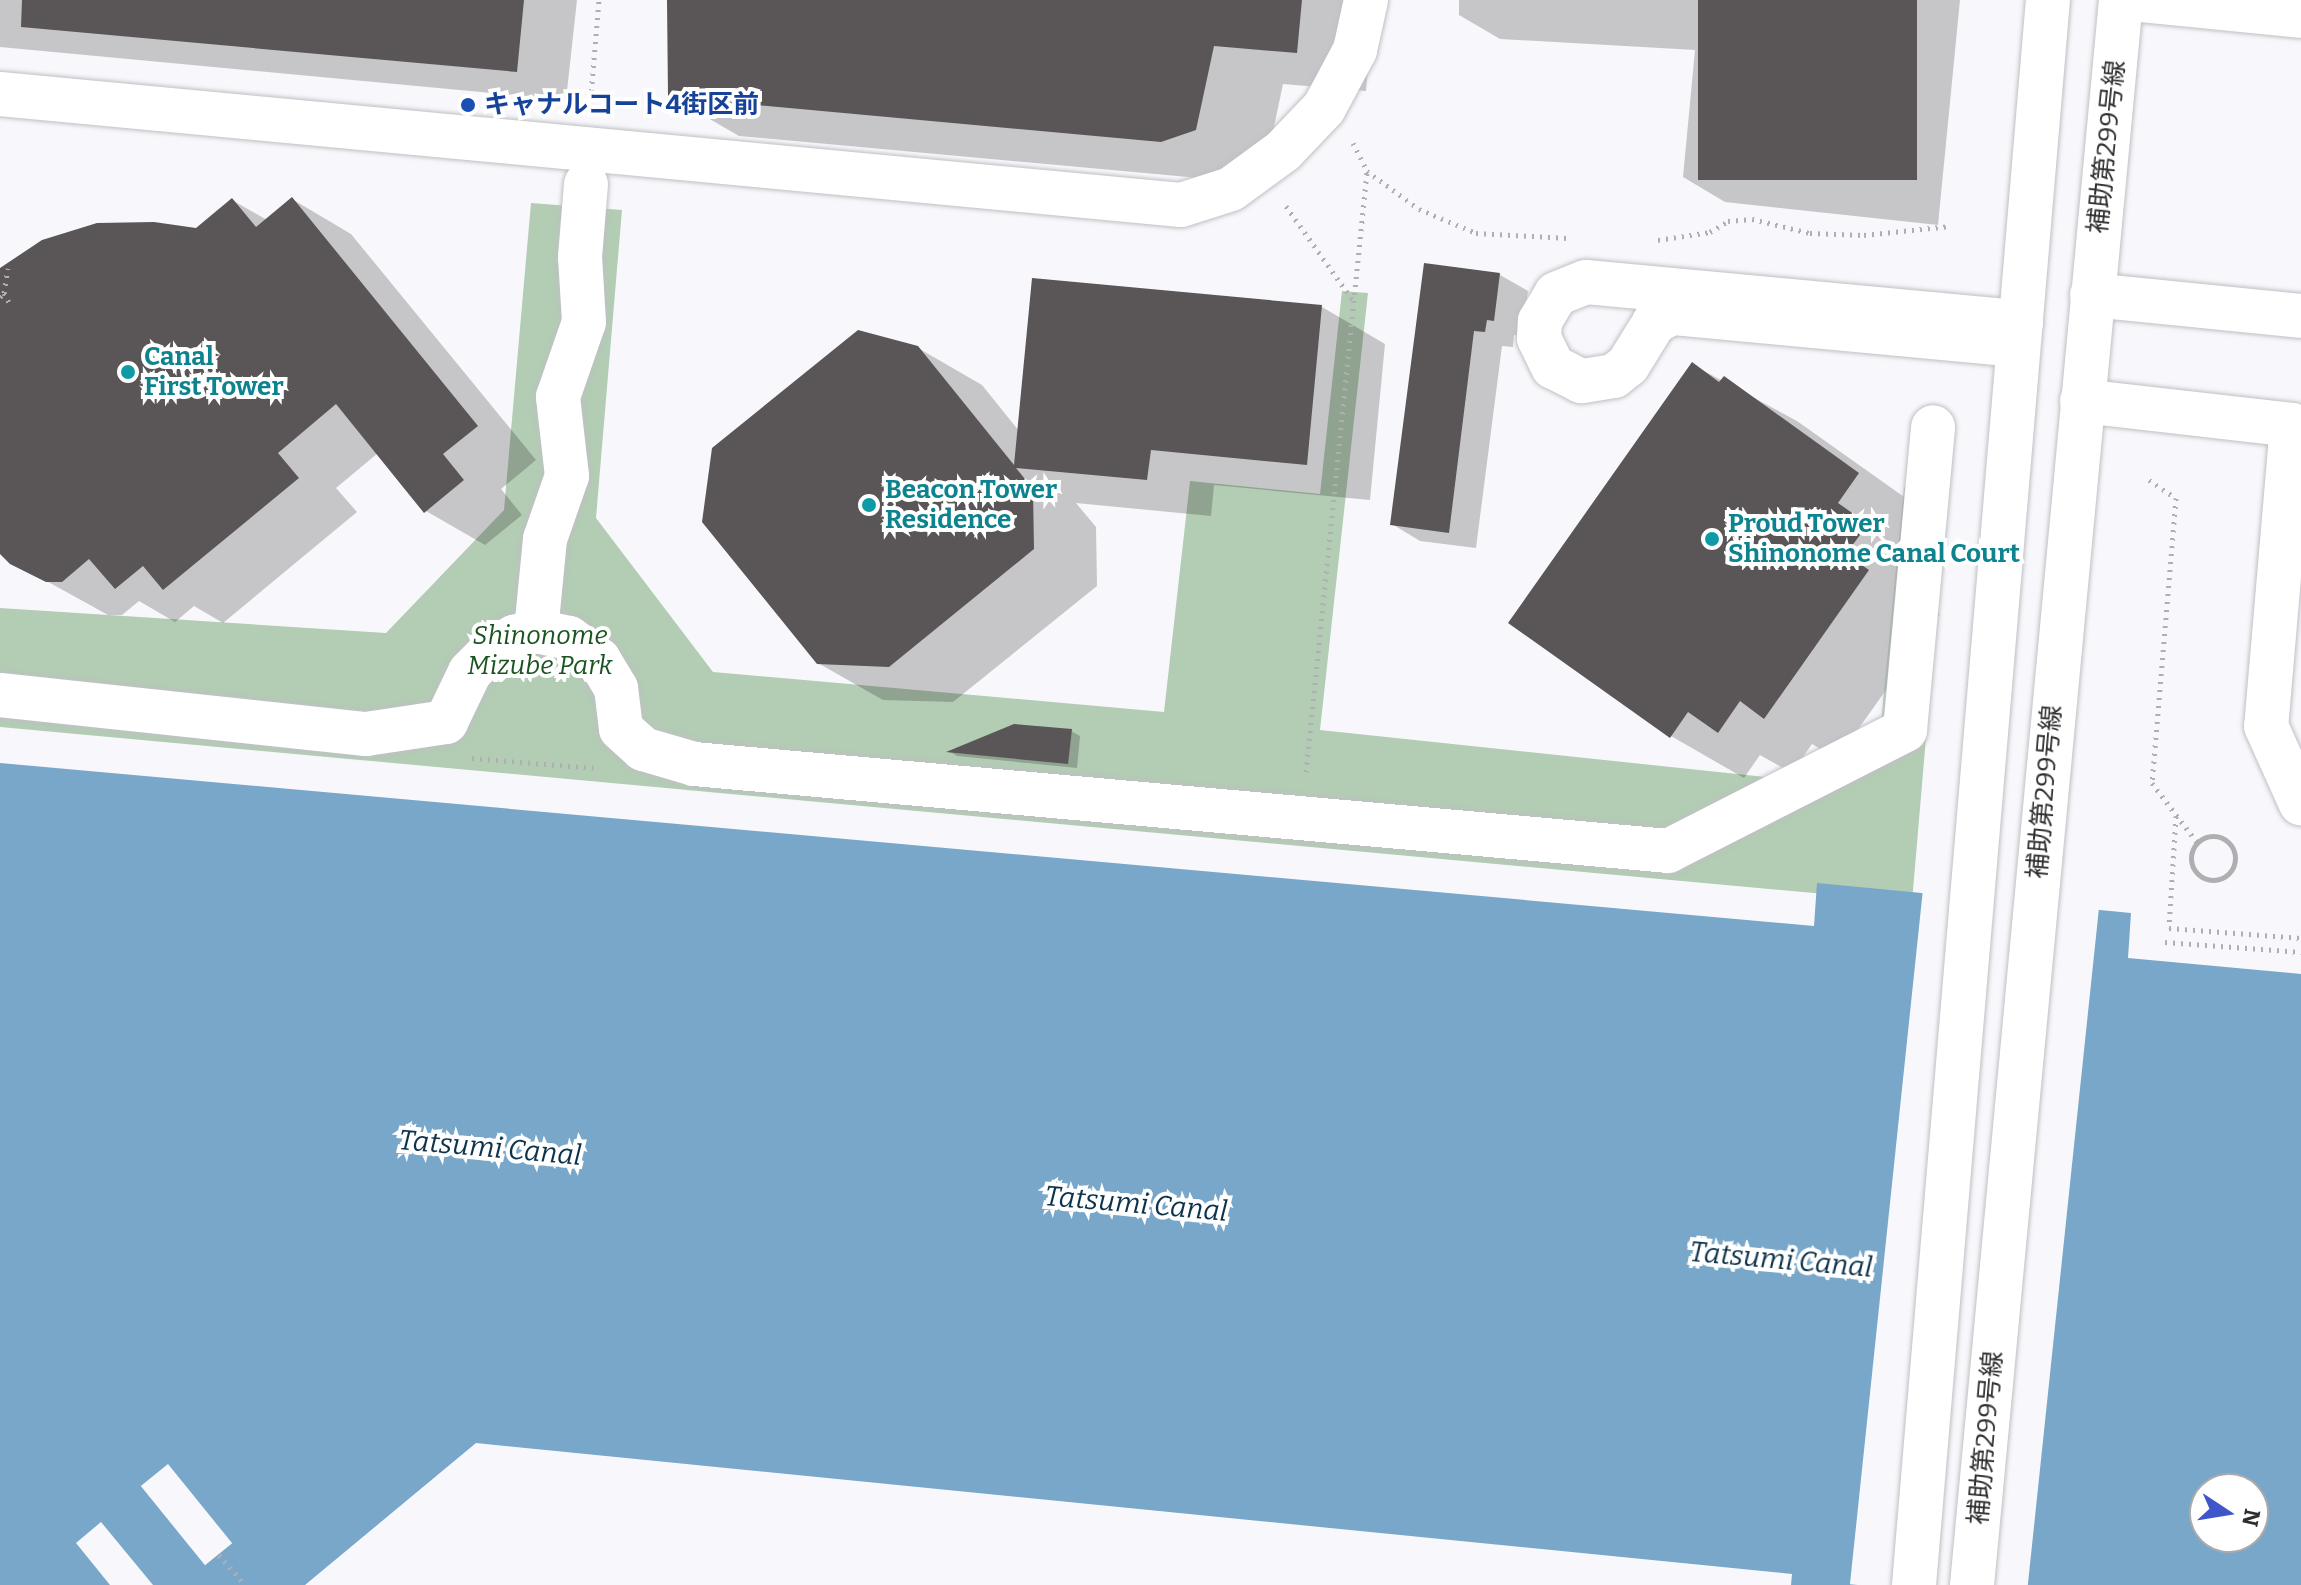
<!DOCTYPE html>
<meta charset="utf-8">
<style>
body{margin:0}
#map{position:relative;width:2301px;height:1585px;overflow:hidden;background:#f8f8fc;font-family:Bitter,"Noto Sans JP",serif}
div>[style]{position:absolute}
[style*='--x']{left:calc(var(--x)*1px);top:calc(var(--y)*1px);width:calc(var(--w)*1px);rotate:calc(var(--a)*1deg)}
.green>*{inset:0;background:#b3ccb4}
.water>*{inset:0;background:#78a7c9}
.pier>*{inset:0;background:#f8f8fc;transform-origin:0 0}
.shadow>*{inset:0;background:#0003}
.building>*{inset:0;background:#5a5657;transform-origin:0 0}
.path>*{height:5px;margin-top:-2.5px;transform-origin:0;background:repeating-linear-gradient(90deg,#afafb2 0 2px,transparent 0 8px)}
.path>.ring{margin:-2.5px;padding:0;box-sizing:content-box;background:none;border:5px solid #afafb2;border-radius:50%}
.roads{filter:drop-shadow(0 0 2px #bfc0c3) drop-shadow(0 0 2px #bfc0c3)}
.minor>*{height:44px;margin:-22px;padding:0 22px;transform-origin:22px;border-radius:22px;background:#fff}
.dots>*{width:22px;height:22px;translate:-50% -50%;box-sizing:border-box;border:4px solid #fff;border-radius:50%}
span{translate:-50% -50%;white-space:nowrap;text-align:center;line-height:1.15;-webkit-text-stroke:8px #fff;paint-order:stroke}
.transit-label{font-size:26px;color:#164399;font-weight:700}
.left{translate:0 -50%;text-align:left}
.street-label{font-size:26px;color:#2d2e2f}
.culture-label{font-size:26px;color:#0d838f;font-weight:700}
.park-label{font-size:26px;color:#1a5421;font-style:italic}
.water-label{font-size:28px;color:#0c334b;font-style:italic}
.north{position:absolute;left:2189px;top:1473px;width:80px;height:80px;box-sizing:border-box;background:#fff;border:2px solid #ababac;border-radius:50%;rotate:102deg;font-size:22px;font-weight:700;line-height:32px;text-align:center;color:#2d2e2f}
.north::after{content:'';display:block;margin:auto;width:28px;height:36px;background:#3e56c9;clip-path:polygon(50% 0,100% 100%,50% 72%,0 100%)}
</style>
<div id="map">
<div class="green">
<i style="clip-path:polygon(531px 203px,622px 210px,596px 518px,713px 672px,1164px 712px,1190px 481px,1320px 494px,1342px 291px,1368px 293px,1320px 730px,1775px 778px,1881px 724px,1904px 487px,1947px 491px,1912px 902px,0 727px,0 608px,386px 633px,504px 510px)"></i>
</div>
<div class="water">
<i style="clip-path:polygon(evenodd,0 763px,1814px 926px,1817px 883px,2131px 913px,2128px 958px,2301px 974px,2301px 1585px,1791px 1585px,1792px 1574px,476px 1443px,305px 1585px,0 1585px,0 763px,2205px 1489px,2253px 1489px,2253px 1537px,2205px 1537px,2205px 1489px)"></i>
</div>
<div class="pier">
<i style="left:1923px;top:889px;width:177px;height:699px;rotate:6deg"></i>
<i style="left:168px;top:1464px;width:102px;height:35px;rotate:51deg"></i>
<i style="clip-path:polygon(101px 1522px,153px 1585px,110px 1585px,76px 1543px)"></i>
</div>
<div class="shadow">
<i style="clip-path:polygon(0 0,577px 0,566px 100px,0 47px)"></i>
<i style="clip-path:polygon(671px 0,1374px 0,1366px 91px,1283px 84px,1265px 170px,1232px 181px,739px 136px,670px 96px)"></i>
<i style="clip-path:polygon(1459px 0,1960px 0,1938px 225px,1725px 202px,1683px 177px,1695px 50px,1500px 39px,1459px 15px)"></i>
<i style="clip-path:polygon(292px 199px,351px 234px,536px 460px,501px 489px,522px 515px,485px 545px,426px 511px,378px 453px,336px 488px,357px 512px,223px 623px,194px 606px,175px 622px,139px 601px,122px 615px,108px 615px,12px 562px,0 551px,0 271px,196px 230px,232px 200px,267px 220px)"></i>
<i style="clip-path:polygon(1425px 265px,1500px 275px,1528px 291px,1522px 336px,1514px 335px,1513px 347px,1502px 346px,1476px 548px,1420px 541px,1392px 524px)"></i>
<i style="clip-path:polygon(1322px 307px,1385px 344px,1370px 500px,1214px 485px,1211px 516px,1076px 503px,1096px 527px,1097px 586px,953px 702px,883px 700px,818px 663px,918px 348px,982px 385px,1019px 431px)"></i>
<i style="clip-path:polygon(1693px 365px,1797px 421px,1931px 516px,1918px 598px,1940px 614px,1837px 759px,1812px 744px,1792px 773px,1760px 755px,1744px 778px,1671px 736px,1511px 622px)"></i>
<i style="clip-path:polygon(1071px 731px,1080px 736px,1077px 768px,957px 756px,950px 752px)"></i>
</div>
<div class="building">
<i style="clip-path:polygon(22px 0,524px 0,517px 72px,21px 27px)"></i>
<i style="clip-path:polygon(667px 0,1302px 0,1297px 53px,1214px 46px,1196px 130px,1161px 142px,668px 97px)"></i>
<i style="left:1698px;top:0;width:219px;height:180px"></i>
<i style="clip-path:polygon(292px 197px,478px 426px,443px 454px,464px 480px,424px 513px,336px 404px,278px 453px,299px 478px,163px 590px,143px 566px,115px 589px,89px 559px,62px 582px,46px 582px,10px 564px,0 554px,0 268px,42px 240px,97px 223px,154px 222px,196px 228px,232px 198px,256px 227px)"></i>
<i style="clip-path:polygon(1424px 263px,1500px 273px,1494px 321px,1487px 320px,1485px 332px,1474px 331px,1449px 533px,1390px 525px)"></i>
<i style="clip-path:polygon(1032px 278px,1322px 305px,1307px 465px,1151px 450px,1147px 480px,1016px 468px,1033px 489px,1034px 549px,889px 667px,817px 664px,702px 522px,712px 448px,858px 330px,918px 346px,1014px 465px)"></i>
<i style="clip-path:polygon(1692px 362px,1719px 382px,1724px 376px,1859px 473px,1838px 503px,1868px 524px,1846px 554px,1869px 570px,1764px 719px,1740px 701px,1718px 733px,1688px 712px,1670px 738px,1508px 623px)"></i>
<i style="clip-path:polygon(1014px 724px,1072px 729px,1068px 764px,946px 752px)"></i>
</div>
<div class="path">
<i style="--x:590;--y:107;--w:107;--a:-85.2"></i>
<i style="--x:1353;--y:143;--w:31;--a:63"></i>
<i style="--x:1367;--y:171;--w:64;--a:36.2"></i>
<i style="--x:1419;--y:209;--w:62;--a:22.8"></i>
<i style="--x:1476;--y:233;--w:92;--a:3.1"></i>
<i style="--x:1286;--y:206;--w:118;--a:54.7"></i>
<i style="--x:1658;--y:240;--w:53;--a:-8.7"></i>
<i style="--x:1710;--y:232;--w:21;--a:-31"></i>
<i style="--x:1728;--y:221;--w:24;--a:-5"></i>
<i style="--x:1752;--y:219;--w:60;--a:13.6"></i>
<i style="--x:1810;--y:233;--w:54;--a:2.1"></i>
<i style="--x:1864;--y:235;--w:87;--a:-5.9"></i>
<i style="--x:4;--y:293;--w:25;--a:-81"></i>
<i style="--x:0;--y:297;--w:6;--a:-45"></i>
<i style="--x:4;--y:293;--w:13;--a:61"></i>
<i style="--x:2149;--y:480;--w:32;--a:34"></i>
<i style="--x:2176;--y:498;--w:286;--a:94.8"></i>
<i style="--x:2152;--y:783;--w:74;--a:52.7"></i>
<i style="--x:472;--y:758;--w:122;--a:4.7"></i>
<i style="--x:1306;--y:772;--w:604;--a:-84.2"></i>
<i style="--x:2176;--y:816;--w:112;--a:93.6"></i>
<i style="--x:2169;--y:928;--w:132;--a:4.3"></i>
<i class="ring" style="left:2191px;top:836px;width:39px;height:39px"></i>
<i style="--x:2165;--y:942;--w:136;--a:4.2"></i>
<i style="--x:219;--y:1555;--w:40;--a:49"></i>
</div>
<div class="roads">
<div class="minor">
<i style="--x:2141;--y:0;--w:161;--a:5.7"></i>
<i style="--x:0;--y:94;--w:1186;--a:5.37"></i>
<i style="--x:1181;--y:205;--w:52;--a:-17.7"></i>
<i style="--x:1231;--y:189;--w:64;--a:-36.2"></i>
<i style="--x:1283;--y:151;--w:59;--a:-46.4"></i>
<i style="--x:1324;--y:108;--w:66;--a:-61.9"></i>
<i style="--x:1355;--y:50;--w:51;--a:-77.6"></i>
<i style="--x:2092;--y:295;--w:210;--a:5.7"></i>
<i style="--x:2018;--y:345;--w:348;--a:-174.7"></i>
<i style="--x:1671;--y:313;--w:20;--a:150"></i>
<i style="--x:1654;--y:323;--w:49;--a:121.8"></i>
<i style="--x:1628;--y:365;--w:18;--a:142"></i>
<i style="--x:1614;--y:376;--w:33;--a:171"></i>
<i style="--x:1581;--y:381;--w:31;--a:-153"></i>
<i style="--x:1553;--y:367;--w:32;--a:-116"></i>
<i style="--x:1539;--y:338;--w:17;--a:-87"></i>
<i style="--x:1540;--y:321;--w:31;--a:-59"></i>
<i style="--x:1556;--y:294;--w:32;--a:-22"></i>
<i style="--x:1586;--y:282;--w:437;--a:5.3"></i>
<i style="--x:2082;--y:401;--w:211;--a:6.5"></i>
<i style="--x:2292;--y:425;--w:302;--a:94.9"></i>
<i style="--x:2266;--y:726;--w:85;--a:65.8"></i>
<i style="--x:536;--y:631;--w:92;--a:-84.4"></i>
<i style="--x:545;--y:539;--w:67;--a:-70.8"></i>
<i style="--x:567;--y:476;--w:80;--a:-96.5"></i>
<i style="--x:558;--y:397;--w:79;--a:-70.9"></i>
<i style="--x:584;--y:322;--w:65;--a:-93.5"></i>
<i style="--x:580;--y:257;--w:73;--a:-85.3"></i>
<i style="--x:0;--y:695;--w:368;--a:6.1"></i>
<i style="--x:366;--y:734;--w:81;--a:-8.5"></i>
<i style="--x:446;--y:722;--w:55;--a:-64.4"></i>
<i style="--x:470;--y:672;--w:27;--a:-45"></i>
<i style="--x:489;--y:653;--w:30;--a:-33"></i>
<i style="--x:514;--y:637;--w:23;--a:-15"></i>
<i style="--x:536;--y:631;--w:34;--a:12"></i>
<i style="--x:569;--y:638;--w:37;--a:36"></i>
<i style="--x:599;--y:660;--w:33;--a:59"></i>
<i style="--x:616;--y:688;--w:41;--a:83"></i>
<i style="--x:621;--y:729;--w:30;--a:42"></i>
<i style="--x:643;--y:749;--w:53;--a:16.4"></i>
<i style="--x:694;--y:764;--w:978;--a:5.1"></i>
<i style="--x:1668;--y:851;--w:266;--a:-27"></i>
<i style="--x:1905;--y:730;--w:304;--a:-84.7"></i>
<i style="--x:1914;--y:1585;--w:1591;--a:-85.17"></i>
<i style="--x:1972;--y:1585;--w:1592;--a:-84.63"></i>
</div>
</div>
<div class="dots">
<i style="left:468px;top:105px;background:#1a4fb4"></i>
<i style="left:128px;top:372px;background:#0f9aa8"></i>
<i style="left:869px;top:505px;background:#0f9aa8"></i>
<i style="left:1712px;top:539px;background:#0f9aa8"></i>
</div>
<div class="transit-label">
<span class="left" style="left:484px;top:105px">キャナルコート4街区前</span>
</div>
<div class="street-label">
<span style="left:2107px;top:147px;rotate:-84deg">補助第299号線</span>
<span style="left:2045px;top:792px;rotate:-85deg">補助第299号線</span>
<span style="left:1986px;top:1438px;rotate:-85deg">補助第299号線</span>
</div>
<div class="culture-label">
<span class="left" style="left:144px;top:372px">Canal<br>First Tower</span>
<span class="left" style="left:885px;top:505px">Beacon Tower<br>Residence</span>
<span class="left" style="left:1728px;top:539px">Proud Tower<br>Shinonome Canal Court</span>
</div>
<div class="park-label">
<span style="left:540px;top:651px">Shinonome<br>Mizube Park</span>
</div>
<div class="water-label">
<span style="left:490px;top:1148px;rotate:5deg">Tatsumi Canal</span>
<span style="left:1136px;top:1204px;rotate:5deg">Tatsumi Canal</span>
<span style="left:1781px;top:1260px;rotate:5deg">Tatsumi Canal</span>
</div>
<div class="north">N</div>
</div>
